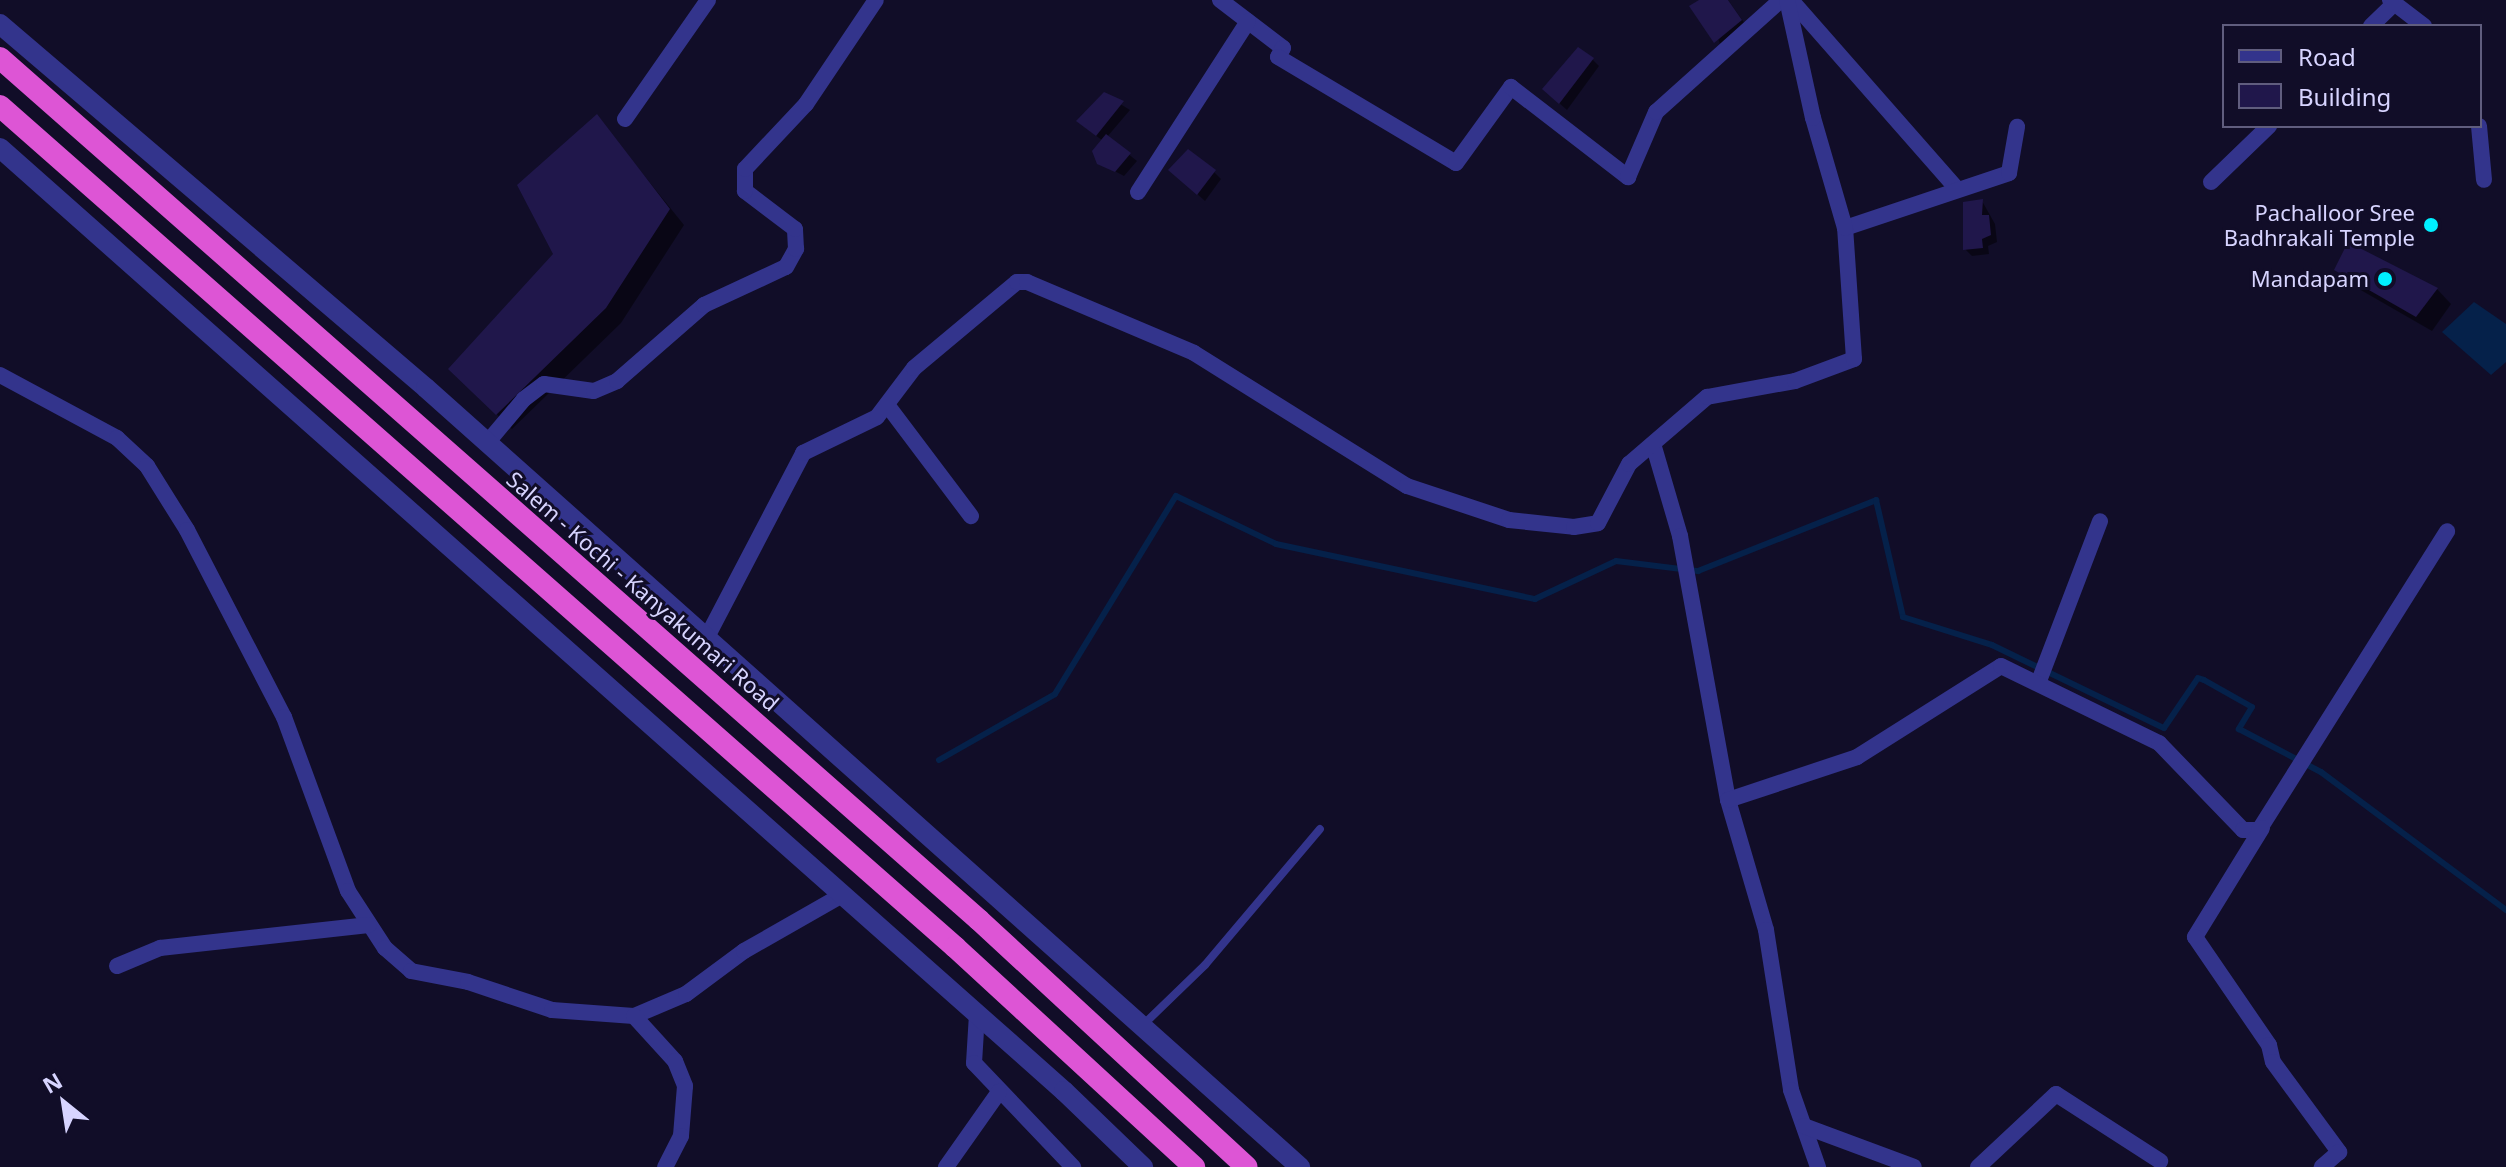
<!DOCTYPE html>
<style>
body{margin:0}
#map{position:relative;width:2506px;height:1167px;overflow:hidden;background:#110d28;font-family:"Noto Sans",sans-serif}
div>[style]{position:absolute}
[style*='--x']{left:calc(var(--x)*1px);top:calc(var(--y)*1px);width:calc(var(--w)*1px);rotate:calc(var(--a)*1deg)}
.water>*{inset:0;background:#05214a}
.shadow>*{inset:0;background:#0007}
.stream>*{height:6px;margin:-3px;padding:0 3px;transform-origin:3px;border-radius:3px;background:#05214a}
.building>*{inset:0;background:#20174b}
.service>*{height:8px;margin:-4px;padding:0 4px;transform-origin:4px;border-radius:4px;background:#33348c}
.minor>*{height:16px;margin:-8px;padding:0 8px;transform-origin:8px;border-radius:8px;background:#33348c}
.tertiary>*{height:20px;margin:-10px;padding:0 10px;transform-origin:10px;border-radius:10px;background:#33348c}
.trunk>*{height:22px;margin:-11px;padding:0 11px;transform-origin:11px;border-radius:11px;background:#dd55d5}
.dots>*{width:22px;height:22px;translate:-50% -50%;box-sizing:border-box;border:4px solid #110d28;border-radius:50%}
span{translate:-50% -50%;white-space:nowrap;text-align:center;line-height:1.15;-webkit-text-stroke:6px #110d28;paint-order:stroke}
.poi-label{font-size:22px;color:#d7d4ff}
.right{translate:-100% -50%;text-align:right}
.street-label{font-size:22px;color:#d7d4ff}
.legend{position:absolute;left:2222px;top:24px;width:260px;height:104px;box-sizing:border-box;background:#110d28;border:2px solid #605d7e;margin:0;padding:10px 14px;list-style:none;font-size:24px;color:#d7d4ff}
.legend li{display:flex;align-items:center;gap:16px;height:40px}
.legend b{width:40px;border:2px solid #605d7e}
.north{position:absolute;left:24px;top:1063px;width:80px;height:80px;-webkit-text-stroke:6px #110d28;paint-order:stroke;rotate:330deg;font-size:22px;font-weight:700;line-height:32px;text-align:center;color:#d7d4ff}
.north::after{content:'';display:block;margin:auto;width:28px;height:36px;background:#d7d4ff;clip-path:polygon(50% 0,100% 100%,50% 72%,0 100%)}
</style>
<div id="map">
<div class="water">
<i style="clip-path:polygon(2474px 302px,2506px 324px,2506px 362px,2491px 375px,2442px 332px)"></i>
</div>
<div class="shadow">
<i style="clip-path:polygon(1703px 0,1728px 0,1748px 28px,1722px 49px)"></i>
<i style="clip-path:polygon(1592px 59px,1599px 66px,1567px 110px,1551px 96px)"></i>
<i style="clip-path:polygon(1104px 94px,1130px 110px,1107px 137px,1137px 161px,1124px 176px,1101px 164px,1103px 141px,1086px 128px)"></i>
<i style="clip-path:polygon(597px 117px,684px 225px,621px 323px,512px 429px,450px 369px,555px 254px)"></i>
<i style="clip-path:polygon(1214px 172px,1221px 179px,1205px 201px,1178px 177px)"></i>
<i style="clip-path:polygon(1982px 201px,1995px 224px,1997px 242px,1988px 246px,1989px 254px,1972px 256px,1965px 249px)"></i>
<i style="clip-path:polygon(2337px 270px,2437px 289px,2451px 304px,2432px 331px,2352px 285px)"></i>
</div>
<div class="stream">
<i style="--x:939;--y:760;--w:133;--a:-29.6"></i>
<i style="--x:1055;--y:694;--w:232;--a:-58.6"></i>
<i style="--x:1176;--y:496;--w:111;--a:25.6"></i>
<i style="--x:1276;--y:544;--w:265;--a:12"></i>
<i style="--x:1535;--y:599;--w:89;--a:-25.1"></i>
<i style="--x:1616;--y:561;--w:83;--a:7"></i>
<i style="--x:1698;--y:571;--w:192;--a:-21.7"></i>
<i style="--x:1876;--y:500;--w:120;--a:77"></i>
<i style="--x:1903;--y:617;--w:93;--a:17.5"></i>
<i style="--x:1992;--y:645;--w:191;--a:25.8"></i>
<i style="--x:2164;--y:728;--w:60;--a:-55.8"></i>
<i style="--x:2198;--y:678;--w:6;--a:18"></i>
<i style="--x:2204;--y:680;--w:55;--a:29.4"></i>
<i style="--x:2252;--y:707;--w:26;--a:121"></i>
<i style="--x:2239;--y:729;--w:93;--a:27.7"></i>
<i style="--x:2321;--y:772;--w:231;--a:36.7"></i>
</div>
<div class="building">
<i style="clip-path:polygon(1699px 0,1728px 0,1742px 20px,1714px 43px,1689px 6px)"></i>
<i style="clip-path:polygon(1578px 47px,1594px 58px,1559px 104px,1542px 89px)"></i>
<i style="clip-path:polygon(1104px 92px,1124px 101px,1096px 136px,1076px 121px)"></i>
<i style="clip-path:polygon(597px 114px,670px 209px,606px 308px,496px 415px,448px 369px,553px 254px,517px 185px)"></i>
<i style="clip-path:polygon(1106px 134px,1131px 153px,1115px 172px,1097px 164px,1092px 151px)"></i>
<i style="clip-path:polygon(1188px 149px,1216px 170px,1197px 195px,1168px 170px)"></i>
<i style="clip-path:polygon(1983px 199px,1982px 215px,1989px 215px,1991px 235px,1982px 239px,1983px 248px,1963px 250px,1963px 202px)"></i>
<i style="clip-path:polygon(2348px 242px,2438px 288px,2416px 317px,2334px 270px)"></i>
</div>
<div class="service">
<i style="--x:1144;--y:1024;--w:85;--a:-44"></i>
<i style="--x:1205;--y:965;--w:178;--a:-49.8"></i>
</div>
<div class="minor">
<i style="--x:1220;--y:0;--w:79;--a:37.3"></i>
<i style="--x:1283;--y:48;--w:10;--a:119"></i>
<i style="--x:1278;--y:57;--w:207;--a:30.8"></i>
<i style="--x:1456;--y:163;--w:94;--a:-54.1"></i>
<i style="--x:1511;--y:87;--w:148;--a:37.6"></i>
<i style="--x:1628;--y:177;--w:71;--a:-66.7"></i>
<i style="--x:1656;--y:112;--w:168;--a:-41.9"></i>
<i style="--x:1791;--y:0;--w:252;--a:48.7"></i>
<i style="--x:2390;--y:0;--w:43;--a:37.4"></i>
<i style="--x:2371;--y:26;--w:33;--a:-44"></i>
<i style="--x:625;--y:119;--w:145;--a:-55.1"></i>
<i style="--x:2479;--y:126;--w:54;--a:84.7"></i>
<i style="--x:2211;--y:182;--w:81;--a:-44"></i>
<i style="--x:1138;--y:192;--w:203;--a:-57.2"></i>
<i style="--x:1845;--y:228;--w:173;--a:-18.5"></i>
<i style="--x:2009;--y:173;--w:47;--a:-80.1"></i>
<i style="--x:0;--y:375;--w:133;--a:28.3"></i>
<i style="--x:117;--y:438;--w:41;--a:43"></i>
<i style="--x:147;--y:466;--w:75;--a:58"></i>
<i style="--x:187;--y:530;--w:211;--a:62.6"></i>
<i style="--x:284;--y:717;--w:185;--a:69.8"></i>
<i style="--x:348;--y:891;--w:68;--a:57"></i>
<i style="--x:385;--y:948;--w:35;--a:41"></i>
<i style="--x:411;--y:971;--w:58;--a:10.9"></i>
<i style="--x:468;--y:982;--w:89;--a:18.4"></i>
<i style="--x:552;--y:1010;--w:82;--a:4.2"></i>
<i style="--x:634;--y:1016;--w:56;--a:-22.9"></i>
<i style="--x:686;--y:994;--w:72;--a:-36.6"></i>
<i style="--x:744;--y:951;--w:113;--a:-29.7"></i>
<i style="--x:888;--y:406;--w:138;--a:53"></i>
<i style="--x:487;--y:443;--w:57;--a:-49.9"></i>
<i style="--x:524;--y:399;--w:25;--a:-37"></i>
<i style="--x:544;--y:384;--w:50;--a:8"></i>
<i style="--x:594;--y:391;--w:25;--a:-23"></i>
<i style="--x:617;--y:381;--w:116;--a:-41.1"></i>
<i style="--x:704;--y:305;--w:90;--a:-24.9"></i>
<i style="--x:786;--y:267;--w:21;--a:-61"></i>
<i style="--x:796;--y:249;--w:20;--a:-93"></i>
<i style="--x:795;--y:229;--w:63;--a:-142.8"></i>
<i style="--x:745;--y:191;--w:22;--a:-90"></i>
<i style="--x:745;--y:169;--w:89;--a:-46.8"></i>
<i style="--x:806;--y:104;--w:125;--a:-56.1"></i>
<i style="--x:1654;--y:447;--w:93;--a:73.7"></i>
<i style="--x:1680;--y:536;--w:268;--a:79.7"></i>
<i style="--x:1728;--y:800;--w:135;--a:73.7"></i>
<i style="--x:1766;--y:930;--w:162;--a:81.1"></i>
<i style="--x:1791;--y:1090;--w:82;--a:70.7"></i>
<i style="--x:707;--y:637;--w:208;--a:-62.4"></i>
<i style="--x:803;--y:453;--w:82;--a:-25.9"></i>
<i style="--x:877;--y:417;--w:61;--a:-52.9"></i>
<i style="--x:914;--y:368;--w:134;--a:-39.9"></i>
<i style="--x:1017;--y:282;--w:10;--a:0"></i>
<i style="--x:1027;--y:282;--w:181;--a:23"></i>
<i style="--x:1194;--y:353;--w:251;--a:32"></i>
<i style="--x:1407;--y:486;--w:108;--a:18.4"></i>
<i style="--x:1509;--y:520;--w:65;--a:6.1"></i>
<i style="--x:1574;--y:527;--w:24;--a:-9"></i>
<i style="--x:1598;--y:523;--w:67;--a:-62.3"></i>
<i style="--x:1629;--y:464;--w:103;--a:-40.7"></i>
<i style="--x:1707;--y:397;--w:89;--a:-10.3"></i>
<i style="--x:1795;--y:381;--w:63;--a:-20.4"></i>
<i style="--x:1854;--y:359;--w:131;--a:-93.9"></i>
<i style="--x:1845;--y:228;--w:115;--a:-106.2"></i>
<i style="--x:1813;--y:118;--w:121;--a:-102.4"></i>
<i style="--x:2039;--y:681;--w:171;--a:-69.1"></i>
<i style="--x:1728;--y:800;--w:136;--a:-18.4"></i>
<i style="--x:1857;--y:757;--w:170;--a:-32.3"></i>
<i style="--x:2001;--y:666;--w:176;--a:26"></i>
<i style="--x:2159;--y:743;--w:121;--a:46"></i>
<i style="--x:2243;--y:830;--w:16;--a:0"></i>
<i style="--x:2259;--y:830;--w:353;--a:-57.8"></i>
<i style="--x:2262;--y:828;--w:128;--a:121.6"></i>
<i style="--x:2195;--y:937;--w:131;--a:55.6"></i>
<i style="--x:2269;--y:1045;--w:17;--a:77"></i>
<i style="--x:2273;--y:1062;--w:112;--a:53.7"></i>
<i style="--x:2339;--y:1152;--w:23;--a:139"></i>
<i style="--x:117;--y:966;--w:47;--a:-22.7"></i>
<i style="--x:160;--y:948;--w:210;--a:-6.3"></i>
<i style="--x:977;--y:1014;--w:49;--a:93.5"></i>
<i style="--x:974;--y:1063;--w:144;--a:46.4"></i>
<i style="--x:634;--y:1016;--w:61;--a:47.7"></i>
<i style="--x:675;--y:1061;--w:27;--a:68"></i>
<i style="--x:685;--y:1086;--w:50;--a:94.6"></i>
<i style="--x:681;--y:1136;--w:35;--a:117"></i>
<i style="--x:1804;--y:1126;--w:117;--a:20.4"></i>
<i style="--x:946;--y:1167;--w:92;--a:-54.8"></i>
<i style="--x:1978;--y:1167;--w:107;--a:-43.1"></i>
<i style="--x:2056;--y:1094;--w:124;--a:32.8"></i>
</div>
<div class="tertiary">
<i style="--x:0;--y:24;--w:560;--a:40.51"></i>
<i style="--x:426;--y:388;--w:1171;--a:41.71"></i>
<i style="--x:0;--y:148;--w:1422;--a:41.55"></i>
<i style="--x:1064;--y:1091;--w:110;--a:43.9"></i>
</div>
<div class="trunk">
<i style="--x:0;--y:58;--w:1304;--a:41.36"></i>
<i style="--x:979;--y:920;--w:364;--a:42.7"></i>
<i style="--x:0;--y:106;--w:1273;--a:41.37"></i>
<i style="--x:955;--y:947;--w:325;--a:42.6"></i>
</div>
<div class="dots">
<i style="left:2431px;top:225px;background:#00f0ff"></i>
<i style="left:2385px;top:279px;background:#00f0ff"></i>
</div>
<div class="poi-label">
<span class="right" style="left:2415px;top:225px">Pachalloor Sree<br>Badhrakali Temple</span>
<span class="right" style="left:2369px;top:279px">Mandapam</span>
</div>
<div class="street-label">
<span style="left:643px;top:591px;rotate:41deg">Salem - Kochi - Kanyakumari Road</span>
</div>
<ul class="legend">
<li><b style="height:10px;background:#33348c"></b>Road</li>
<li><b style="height:22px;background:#20174b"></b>Building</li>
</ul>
<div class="north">N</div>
</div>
